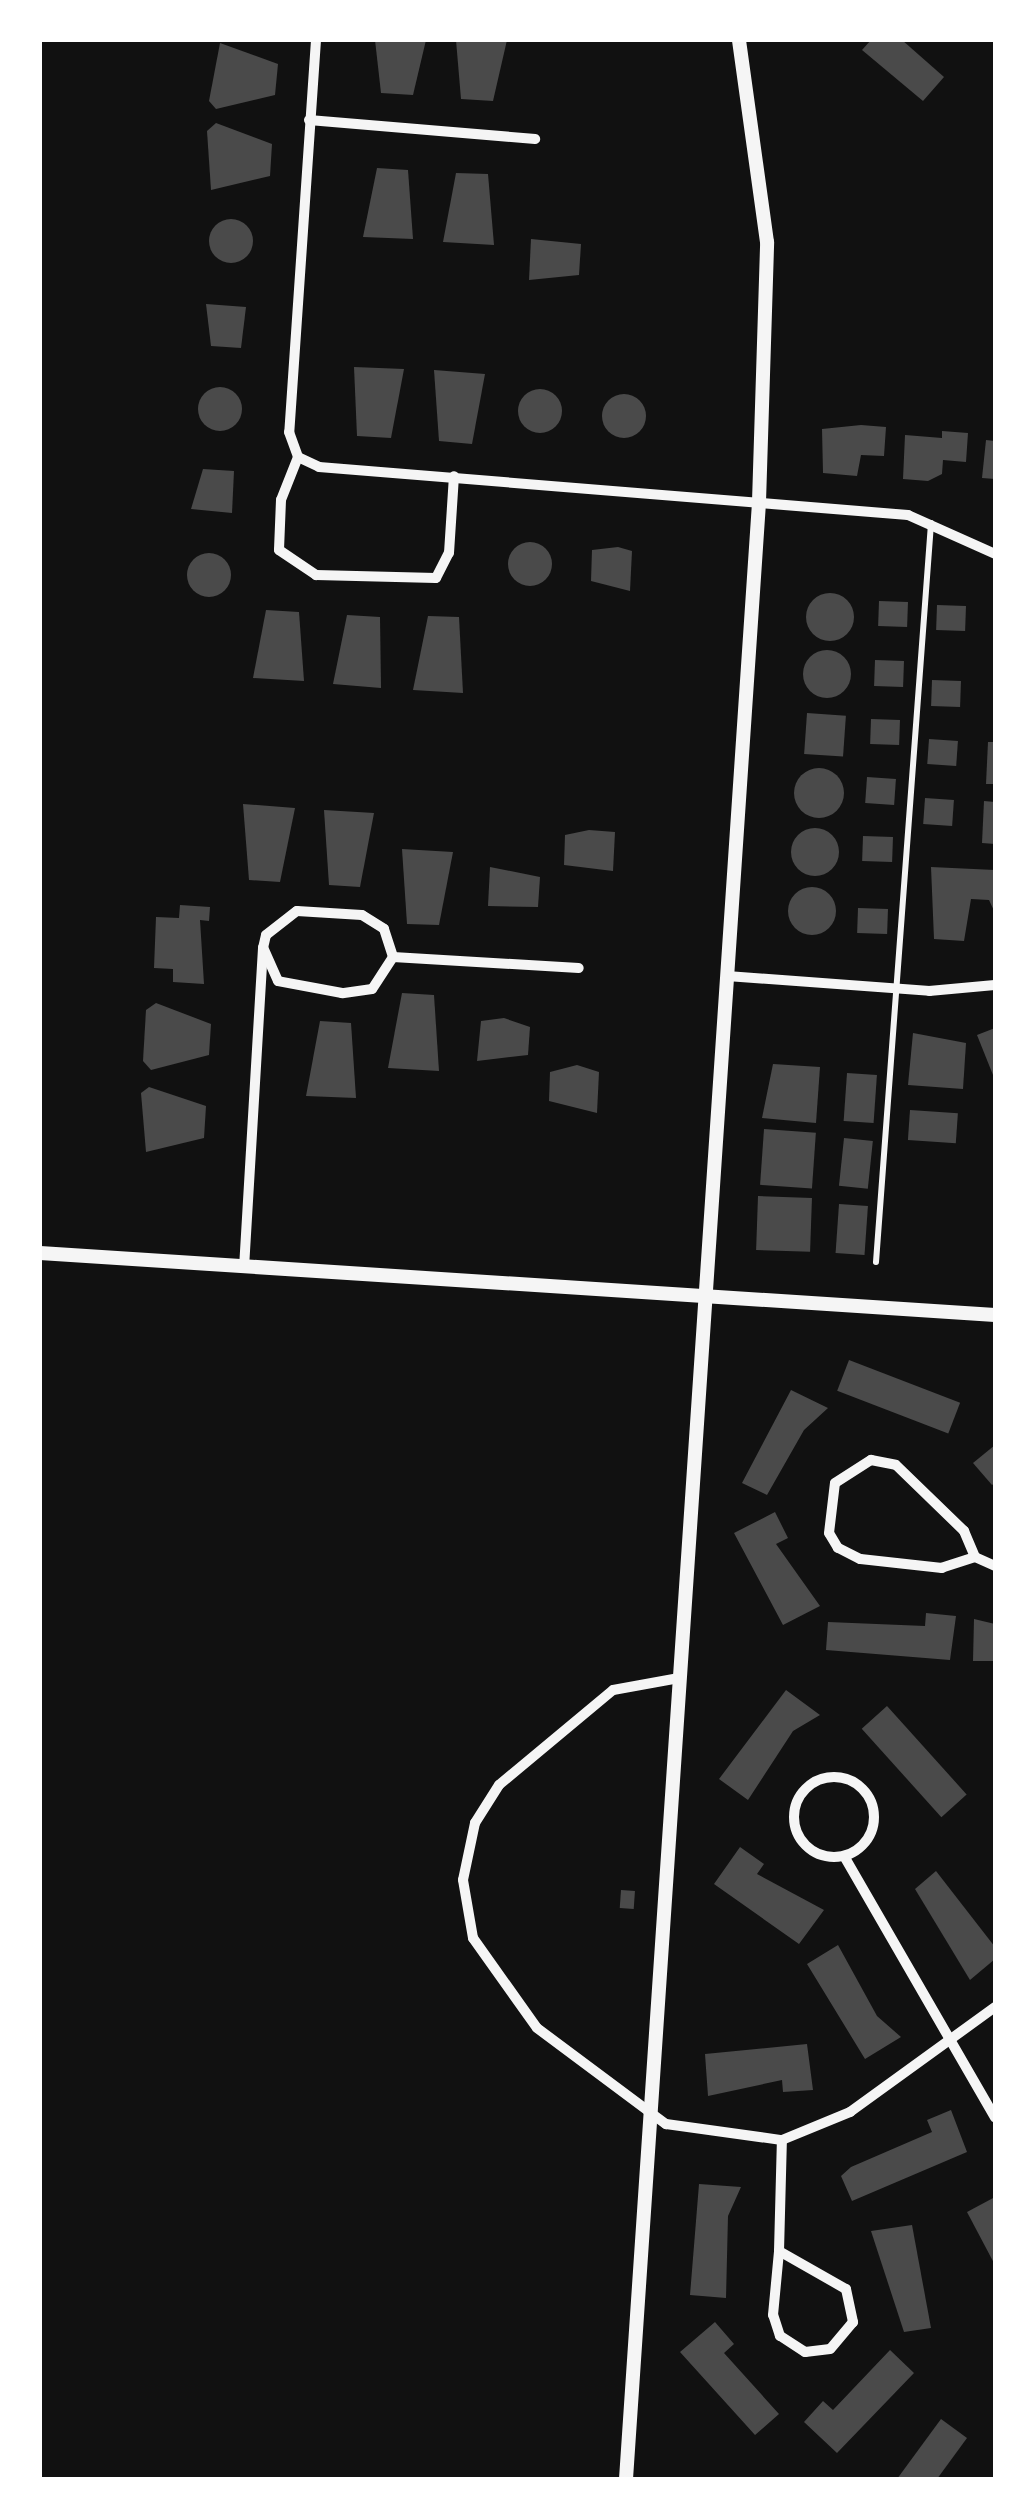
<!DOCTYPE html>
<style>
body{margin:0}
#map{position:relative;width:1035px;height:2519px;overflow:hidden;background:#111;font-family:Helvetica,sans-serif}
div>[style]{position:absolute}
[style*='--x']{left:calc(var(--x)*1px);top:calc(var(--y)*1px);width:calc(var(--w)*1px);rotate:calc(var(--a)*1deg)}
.building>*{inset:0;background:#4a4a4a;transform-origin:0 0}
.round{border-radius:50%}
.service>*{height:6px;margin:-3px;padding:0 3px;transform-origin:3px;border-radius:3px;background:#f5f5f5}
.minor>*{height:10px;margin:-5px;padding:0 5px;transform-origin:5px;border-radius:5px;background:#f5f5f5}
.minor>.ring{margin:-5px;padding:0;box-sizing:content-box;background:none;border:10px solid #f5f5f5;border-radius:50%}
.tertiary>*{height:14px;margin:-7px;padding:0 7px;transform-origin:7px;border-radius:7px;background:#f5f5f5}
span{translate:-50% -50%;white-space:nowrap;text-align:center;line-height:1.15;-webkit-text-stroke:10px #fff;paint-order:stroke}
.frame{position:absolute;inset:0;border:42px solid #fff;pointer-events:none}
</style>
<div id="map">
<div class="building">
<i style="clip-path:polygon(375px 40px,426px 40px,413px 95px,381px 93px)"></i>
<i style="clip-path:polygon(456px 40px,507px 40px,493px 101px,461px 99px)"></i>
<i style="clip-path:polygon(871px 40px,902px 40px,944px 77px,923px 101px,862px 50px)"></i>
<i style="clip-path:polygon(220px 43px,278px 64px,275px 95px,216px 109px,209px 101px)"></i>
<i style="clip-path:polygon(216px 123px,272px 144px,270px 176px,211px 190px,207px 131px)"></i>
<i style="clip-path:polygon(377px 168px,408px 170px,413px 239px,363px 237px)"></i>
<i style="clip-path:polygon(456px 173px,488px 174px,494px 245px,443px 242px)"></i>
<i class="round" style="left:209px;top:219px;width:44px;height:44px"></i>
<i style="clip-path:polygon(531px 239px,581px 244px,579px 275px,529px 280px)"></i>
<i style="clip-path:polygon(206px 304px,246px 307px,241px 348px,211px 346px)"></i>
<i style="clip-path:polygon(354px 367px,404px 369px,391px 438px,357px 436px)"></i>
<i style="clip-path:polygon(434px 370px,485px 374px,472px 444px,439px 441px)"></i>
<i class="round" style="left:198px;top:387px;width:44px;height:44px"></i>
<i class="round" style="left:518px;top:389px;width:44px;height:44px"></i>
<i class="round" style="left:602px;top:394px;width:44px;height:44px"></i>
<i style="clip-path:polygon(861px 425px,886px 427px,884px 456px,861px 455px,857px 476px,823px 473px,822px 429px)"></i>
<i style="clip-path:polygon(942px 431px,968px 433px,966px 462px,943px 460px,942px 474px,928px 481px,903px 479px,905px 435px,942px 438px)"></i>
<i style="clip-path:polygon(986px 440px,995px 441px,995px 479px,982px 478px)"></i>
<i style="clip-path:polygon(203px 469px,234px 471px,232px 513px,191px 509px)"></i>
<i class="round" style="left:508px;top:542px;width:44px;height:44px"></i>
<i style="clip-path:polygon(618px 547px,632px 551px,630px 591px,591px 581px,592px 550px)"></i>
<i class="round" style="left:187px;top:553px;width:44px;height:44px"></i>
<i class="round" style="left:806px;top:593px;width:48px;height:48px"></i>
<i style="left:879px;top:601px;width:29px;height:25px;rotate:2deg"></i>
<i style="left:937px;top:605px;width:29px;height:25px;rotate:2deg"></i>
<i style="clip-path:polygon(266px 610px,299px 612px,304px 681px,253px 678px)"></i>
<i style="clip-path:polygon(347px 615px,380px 617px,381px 688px,333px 684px)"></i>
<i style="clip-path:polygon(428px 616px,459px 617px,463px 693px,413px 690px)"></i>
<i class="round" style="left:803px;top:650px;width:48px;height:48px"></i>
<i style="left:875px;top:660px;width:29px;height:26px;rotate:2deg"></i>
<i style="left:932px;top:680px;width:29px;height:26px;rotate:2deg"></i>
<i style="left:807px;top:713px;width:39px;height:41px;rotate:4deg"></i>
<i style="left:871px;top:719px;width:29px;height:25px;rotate:2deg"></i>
<i style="left:929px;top:739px;width:29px;height:25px;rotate:4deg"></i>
<i style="clip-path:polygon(988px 742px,995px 742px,995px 784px,986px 784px)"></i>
<i class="round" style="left:794px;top:768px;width:50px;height:50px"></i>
<i style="left:867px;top:777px;width:29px;height:26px;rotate:4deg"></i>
<i style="left:925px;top:798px;width:29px;height:26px;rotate:4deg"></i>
<i style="clip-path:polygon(984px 801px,995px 802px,995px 844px,982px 843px)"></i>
<i style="clip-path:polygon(243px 804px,295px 808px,280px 882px,249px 880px)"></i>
<i style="clip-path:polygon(324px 810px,374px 813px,360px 887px,329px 885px)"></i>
<i class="round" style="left:791px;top:828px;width:48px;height:48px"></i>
<i style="clip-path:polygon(589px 830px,615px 832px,613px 871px,564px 865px,565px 835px)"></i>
<i style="left:863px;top:836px;width:30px;height:25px;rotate:2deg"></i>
<i style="clip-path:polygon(402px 849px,453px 852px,439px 925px,407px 924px)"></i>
<i style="clip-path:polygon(490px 867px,540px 877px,538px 907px,488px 906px)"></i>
<i style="clip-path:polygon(931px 867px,995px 870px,995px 913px,989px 900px,971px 899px,964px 941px,934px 939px)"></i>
<i class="round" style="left:788px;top:887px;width:48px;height:48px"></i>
<i style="clip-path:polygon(180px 905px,210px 907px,209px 921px,200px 920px,204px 984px,173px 982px,173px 969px,154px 968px,156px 917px,179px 918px)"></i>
<i style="left:858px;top:908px;width:30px;height:25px;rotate:2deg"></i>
<i style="clip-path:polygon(402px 993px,434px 995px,439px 1071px,388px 1068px)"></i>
<i style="clip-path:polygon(156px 1003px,211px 1024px,209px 1055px,151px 1070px,143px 1061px,146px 1010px)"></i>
<i style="clip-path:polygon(504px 1018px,530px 1027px,528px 1055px,477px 1061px,481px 1021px)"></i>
<i style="clip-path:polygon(320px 1021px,351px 1023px,356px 1098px,306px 1096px)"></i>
<i style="clip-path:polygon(995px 1028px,995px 1080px,977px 1035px)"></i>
<i style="clip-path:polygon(913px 1033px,966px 1043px,963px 1089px,908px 1085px)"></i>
<i style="clip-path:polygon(773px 1064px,820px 1067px,816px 1123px,762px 1118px)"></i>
<i style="clip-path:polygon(577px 1065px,599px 1072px,597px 1113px,549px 1101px,550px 1072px)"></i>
<i style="left:847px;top:1073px;width:30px;height:48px;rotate:4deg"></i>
<i style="clip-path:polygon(149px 1087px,206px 1106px,204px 1138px,146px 1152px,141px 1093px)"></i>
<i style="left:910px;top:1110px;width:48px;height:30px;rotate:4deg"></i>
<i style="left:764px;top:1129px;width:52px;height:56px;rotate:4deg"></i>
<i style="left:844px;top:1138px;width:29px;height:48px;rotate:6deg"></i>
<i style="left:758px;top:1196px;width:54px;height:54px;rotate:2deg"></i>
<i style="left:839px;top:1204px;width:29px;height:49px;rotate:4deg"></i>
<i style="left:849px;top:1360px;width:119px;height:33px;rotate:21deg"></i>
<i style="clip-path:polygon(791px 1390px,828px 1408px,804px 1430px,767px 1495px,742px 1483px)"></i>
<i style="clip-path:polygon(995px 1445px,995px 1483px,992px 1485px,973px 1463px)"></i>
<i style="clip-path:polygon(775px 1512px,788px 1538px,776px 1544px,820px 1606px,783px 1625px,734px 1533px)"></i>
<i style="clip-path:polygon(926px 1613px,956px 1616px,950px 1660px,826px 1650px,828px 1622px,925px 1626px)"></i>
<i style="clip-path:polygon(974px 1619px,995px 1624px,995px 1661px,973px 1661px)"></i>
<i style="clip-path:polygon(786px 1690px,820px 1715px,793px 1731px,748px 1800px,719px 1779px)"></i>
<i style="left:887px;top:1706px;width:119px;height:34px;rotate:48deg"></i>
<i style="clip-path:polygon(740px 1847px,764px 1864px,757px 1874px,824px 1910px,799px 1944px,714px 1884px)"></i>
<i style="clip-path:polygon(936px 1871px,995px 1947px,995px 1959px,970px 1980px,915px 1889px)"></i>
<i style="left:621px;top:1890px;width:14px;height:18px;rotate:4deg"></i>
<i style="clip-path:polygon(838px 1945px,877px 2016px,901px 2037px,865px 2059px,807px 1964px)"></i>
<i style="clip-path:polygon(807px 2044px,813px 2090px,783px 2092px,782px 2080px,708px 2096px,705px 2054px)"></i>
<i style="clip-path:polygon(951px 2110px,967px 2152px,852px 2201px,841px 2176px,851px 2167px,932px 2132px,927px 2120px)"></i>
<i style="clip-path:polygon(699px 2184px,741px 2187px,728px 2216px,726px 2298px,690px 2295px)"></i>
<i style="clip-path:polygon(995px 2197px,995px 2265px,967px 2212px)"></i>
<i style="clip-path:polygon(912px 2225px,931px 2328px,904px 2332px,871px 2231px)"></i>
<i style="clip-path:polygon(715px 2322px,734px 2344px,724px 2353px,779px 2414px,755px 2435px,680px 2352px)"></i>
<i style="clip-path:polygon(890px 2350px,914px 2373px,837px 2453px,804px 2422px,823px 2401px,833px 2410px)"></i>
<i style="clip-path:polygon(941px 2419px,967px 2438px,937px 2479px,897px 2479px)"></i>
</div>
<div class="service">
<i style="--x:876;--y:1262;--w:741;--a:-85.74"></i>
</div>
<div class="minor">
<i style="--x:316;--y:40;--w:393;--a:93.9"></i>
<i style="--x:289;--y:432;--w:27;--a:70"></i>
<i style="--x:298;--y:457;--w:23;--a:25"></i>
<i style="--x:319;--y:467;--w:591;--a:4.66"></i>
<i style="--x:908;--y:515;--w:95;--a:24.1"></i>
<i style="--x:309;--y:120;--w:227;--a:4.8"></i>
<i style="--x:298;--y:457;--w:46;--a:111.6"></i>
<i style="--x:281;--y:500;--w:50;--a:92.3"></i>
<i style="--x:279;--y:550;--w:45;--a:34"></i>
<i style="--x:316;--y:575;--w:120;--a:1.4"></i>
<i style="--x:436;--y:578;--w:28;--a:-63"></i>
<i style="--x:449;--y:553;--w:77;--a:-86.3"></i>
<i style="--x:393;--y:957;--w:186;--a:3.4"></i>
<i style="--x:727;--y:976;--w:203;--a:4.2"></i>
<i style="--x:929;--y:991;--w:66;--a:-5.2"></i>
<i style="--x:244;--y:1268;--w:321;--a:-86.6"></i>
<i style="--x:263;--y:948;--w:13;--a:-77"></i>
<i style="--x:266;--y:935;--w:39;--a:-38"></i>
<i style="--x:297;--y:911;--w:65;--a:3.5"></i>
<i style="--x:362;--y:915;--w:26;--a:32"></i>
<i style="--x:384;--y:929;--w:29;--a:72"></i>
<i style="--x:393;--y:957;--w:38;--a:123"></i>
<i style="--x:372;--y:989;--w:30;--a:172"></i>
<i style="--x:342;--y:993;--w:65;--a:-169.4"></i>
<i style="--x:278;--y:981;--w:36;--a:-114"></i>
<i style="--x:871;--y:1460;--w:25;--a:11"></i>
<i style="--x:896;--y:1465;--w:95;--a:44.1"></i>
<i style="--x:964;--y:1531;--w:28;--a:67"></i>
<i style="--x:975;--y:1557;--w:35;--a:162"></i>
<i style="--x:942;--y:1568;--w:82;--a:-173.7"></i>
<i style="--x:860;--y:1559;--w:25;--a:-153"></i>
<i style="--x:838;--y:1548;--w:17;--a:-121"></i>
<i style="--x:829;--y:1533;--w:50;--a:-83.2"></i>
<i style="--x:835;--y:1483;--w:43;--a:-32.6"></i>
<i style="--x:975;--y:1557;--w:22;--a:24"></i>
<i style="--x:679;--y:1678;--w:67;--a:169.7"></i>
<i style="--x:613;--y:1690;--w:148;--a:140.2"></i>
<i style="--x:499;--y:1785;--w:45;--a:122.3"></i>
<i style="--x:475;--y:1823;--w:58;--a:101.9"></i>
<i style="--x:463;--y:1880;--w:59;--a:80.2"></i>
<i style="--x:473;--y:1938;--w:110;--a:54.6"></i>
<i style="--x:537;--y:2028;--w:161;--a:36.7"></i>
<i style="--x:666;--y:2124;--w:117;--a:7.9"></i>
<i style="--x:782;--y:2140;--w:74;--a:-22.4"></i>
<i style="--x:850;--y:2112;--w:179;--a:-35.9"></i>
<i class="ring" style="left:794px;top:1777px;width:70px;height:70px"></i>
<i style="--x:844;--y:1856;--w:302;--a:60"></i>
<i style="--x:779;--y:2251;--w:77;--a:29.6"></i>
<i style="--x:846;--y:2289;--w:34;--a:78"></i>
<i style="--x:853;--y:2322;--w:35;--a:130"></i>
<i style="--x:830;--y:2349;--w:25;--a:173"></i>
<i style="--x:805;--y:2352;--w:30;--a:-147"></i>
<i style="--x:780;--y:2336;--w:22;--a:-108"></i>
<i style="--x:773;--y:2315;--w:64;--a:-84.6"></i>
<i style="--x:779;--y:2251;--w:111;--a:-88.5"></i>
</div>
<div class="tertiary">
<i style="--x:40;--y:1253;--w:957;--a:3.71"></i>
<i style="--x:626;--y:2479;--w:1981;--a:-86.15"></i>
<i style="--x:759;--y:502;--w:260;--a:-88.2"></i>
<i style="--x:767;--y:242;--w:204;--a:-97.9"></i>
</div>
<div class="frame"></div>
</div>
